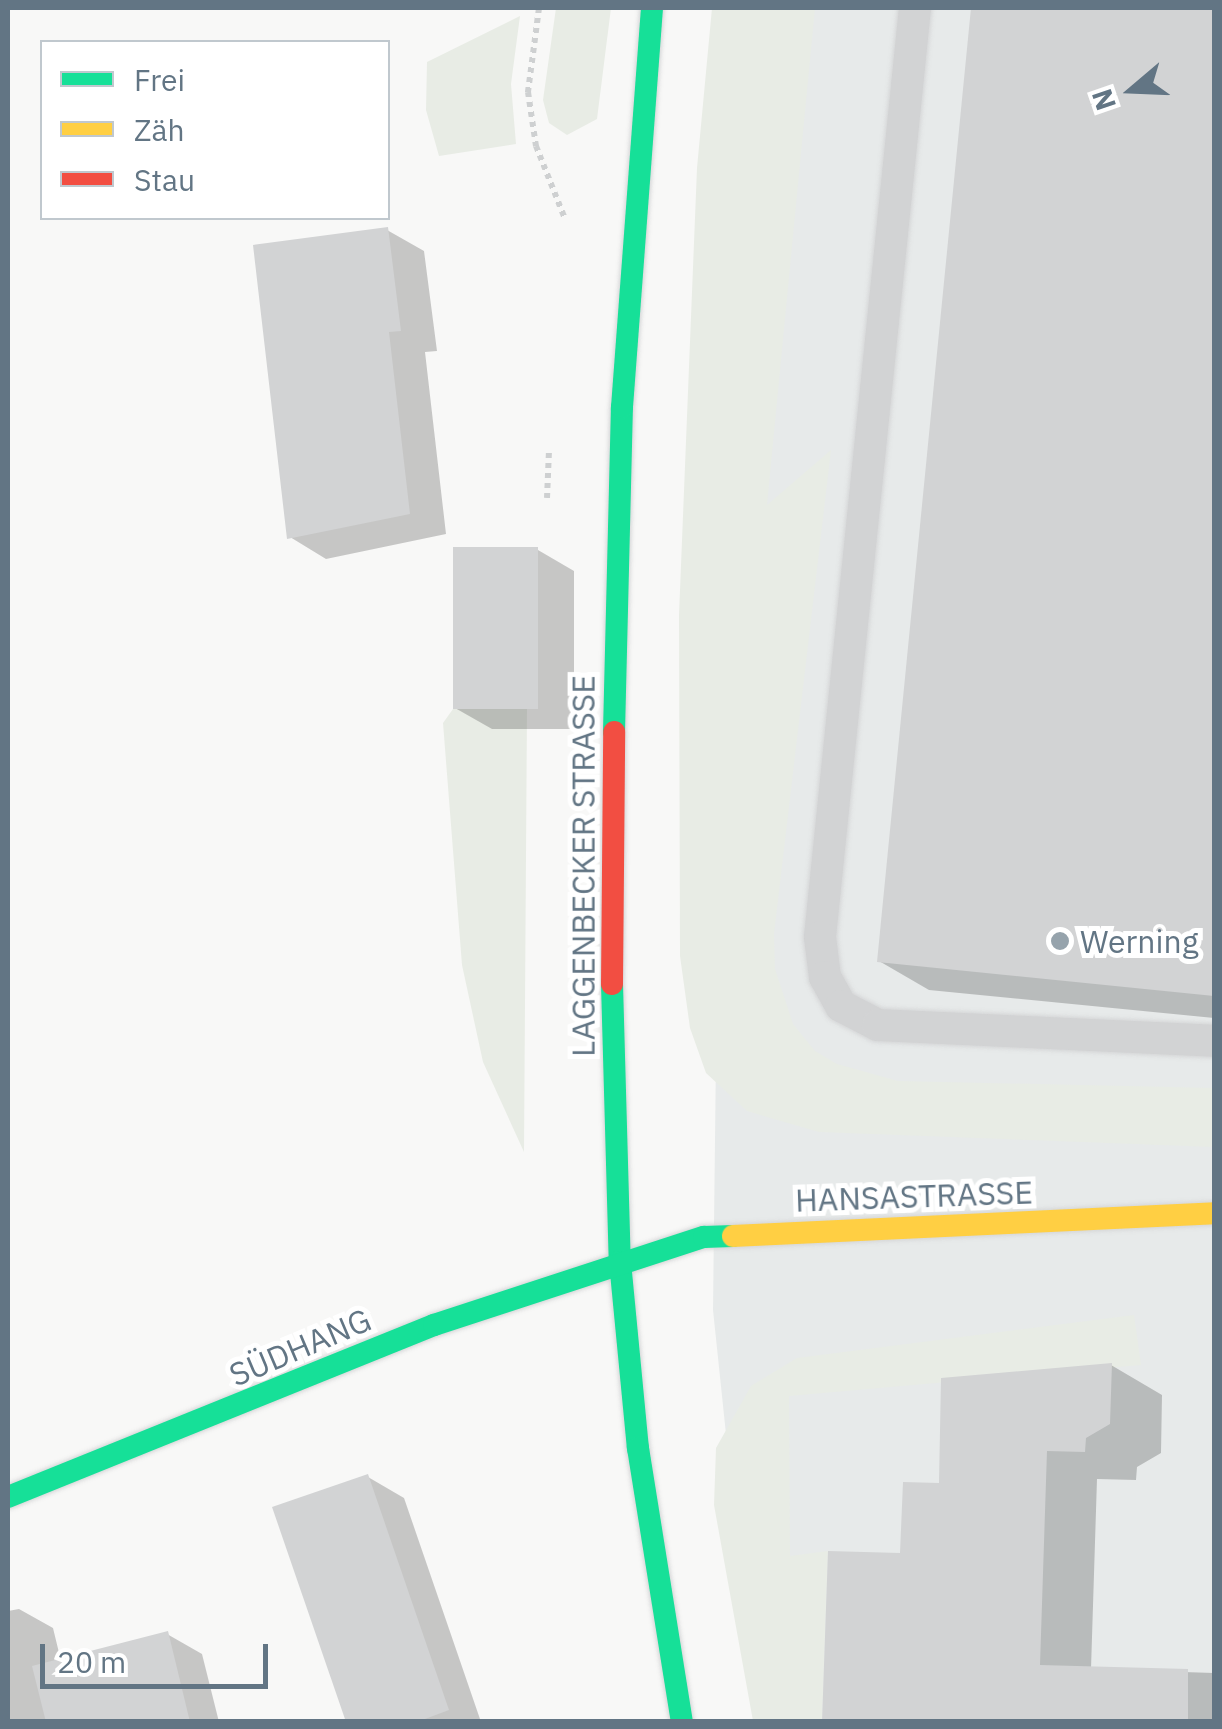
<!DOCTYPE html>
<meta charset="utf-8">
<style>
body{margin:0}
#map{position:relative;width:1222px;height:1729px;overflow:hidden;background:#f8f8f7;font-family:"IBM Plex Sans",sans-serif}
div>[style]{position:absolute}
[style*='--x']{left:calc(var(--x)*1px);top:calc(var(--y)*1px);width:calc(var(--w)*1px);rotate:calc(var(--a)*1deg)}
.built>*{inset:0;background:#e7eaea}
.green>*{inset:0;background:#e8ece5}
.shadow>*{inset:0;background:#0003}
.building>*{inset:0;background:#d2d3d4;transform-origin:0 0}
.path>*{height:6px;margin-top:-3px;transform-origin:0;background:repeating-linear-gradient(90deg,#ced0d1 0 5px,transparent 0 10px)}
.roads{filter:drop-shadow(0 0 2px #d5d6d7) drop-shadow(0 0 2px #d5d6d7)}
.lane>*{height:32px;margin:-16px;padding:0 16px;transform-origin:16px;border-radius:16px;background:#d2d3d4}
.fast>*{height:22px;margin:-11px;padding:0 11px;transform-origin:11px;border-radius:11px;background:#16e098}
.slow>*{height:22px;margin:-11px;padding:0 11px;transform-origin:11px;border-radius:11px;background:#ffcf43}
.jam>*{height:22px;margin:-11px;padding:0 11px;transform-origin:11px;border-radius:11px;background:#f24e42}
.dots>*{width:28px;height:28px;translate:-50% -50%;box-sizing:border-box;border:5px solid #fff;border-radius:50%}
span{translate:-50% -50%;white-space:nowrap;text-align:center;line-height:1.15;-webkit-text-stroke:10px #fff;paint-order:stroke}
.street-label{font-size:32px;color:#627584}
.poi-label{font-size:32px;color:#627584}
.left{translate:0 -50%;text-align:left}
.frame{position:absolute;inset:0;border:10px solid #627584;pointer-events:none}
.legend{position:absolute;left:40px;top:40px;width:350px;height:180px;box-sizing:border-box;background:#fff;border:2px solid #c0c8ce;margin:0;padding:12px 18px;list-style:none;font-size:30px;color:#627584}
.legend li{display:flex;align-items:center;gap:20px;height:50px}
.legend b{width:50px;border:2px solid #c0c8ce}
.north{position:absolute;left:1082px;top:40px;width:100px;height:100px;-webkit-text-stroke:8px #fff;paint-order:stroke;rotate:251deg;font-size:28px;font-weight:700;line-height:40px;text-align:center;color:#627584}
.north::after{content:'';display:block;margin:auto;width:35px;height:45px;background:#627584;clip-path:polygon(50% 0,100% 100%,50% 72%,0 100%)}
.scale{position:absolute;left:40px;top:1644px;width:228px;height:45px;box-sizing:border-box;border:5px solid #627584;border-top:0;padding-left:12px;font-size:30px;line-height:35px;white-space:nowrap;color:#627584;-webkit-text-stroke:8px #fff;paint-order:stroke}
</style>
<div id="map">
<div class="built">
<i style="clip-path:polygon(752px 8px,1214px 8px,1214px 1721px,756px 1721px,713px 1310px,725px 289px)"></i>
</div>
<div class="green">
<i style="clip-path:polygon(556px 8px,611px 8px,597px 119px,567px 135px,549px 123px,543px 100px)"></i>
<i style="clip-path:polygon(712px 8px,815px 8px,767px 505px,831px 450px,774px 934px,775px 969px,793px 1024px,815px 1051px,837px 1064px,898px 1081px,1214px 1088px,1214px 1147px,819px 1132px,747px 1111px,706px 1073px,690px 1028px,680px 956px,679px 615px,697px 168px)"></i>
<i style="clip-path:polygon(520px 16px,511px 84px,516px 144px,439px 156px,426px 110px,427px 62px)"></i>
<i style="clip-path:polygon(453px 709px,527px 709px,524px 1152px,483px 1062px,462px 965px,443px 723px)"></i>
<i style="clip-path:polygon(1134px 1315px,1141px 1365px,789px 1396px,790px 1556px,828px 1551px,822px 1721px,753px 1721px,714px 1505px,716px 1448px,751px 1386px,797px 1358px)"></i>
</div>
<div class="shadow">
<i style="clip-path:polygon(974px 8px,1214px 8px,1214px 1018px,929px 990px,879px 961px)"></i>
<i style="clip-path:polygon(387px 230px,424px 251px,437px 351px,425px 352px,446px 534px,326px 559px,290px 537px)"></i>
<i style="clip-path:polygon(538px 550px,574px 571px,574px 729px,492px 729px,455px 708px)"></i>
<i style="clip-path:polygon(1111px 1365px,1162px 1395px,1161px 1453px,1137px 1467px,1136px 1480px,1097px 1479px,1091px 1669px,1214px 1673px,1214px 1722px,824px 1722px,941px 1486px)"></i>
<i style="clip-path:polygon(368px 1477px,404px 1498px,481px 1722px,349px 1722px)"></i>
<i style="clip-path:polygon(19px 1609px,53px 1628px,61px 1661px,167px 1634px,202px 1654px,219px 1722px,8px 1722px,8px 1611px)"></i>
</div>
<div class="building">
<i style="clip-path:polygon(971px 8px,1214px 8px,1214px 996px,877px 962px)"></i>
<i style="clip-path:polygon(388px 227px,401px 331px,389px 332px,410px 514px,287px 539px,253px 245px)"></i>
<i style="left:538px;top:547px;width:162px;height:85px;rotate:90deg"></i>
<i style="clip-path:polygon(1112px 1363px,1110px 1424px,1086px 1438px,1085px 1452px,1047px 1451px,1040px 1665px,1188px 1669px,1188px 1722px,822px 1722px,828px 1551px,900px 1553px,903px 1482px,939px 1483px,941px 1378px)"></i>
<i style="clip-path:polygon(368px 1474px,449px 1710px,417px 1722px,346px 1722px,272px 1507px)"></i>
<i style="clip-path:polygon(168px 1631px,190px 1722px,46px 1722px,32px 1666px)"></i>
</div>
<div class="path">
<i style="--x:539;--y:8;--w:85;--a:97.5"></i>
<i style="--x:528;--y:92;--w:55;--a:81.6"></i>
<i style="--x:536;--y:146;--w:79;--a:68.3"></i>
<i style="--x:547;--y:498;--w:47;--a:-87.6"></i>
</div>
<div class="roads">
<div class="lane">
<i style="--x:915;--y:8;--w:934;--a:95.84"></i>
<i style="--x:820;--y:937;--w:40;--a:82.9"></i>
<i style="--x:825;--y:977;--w:33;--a:61"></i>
<i style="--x:841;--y:1006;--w:42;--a:27.2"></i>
<i style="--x:878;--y:1025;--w:336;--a:2.7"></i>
</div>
<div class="fast">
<i style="--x:614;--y:732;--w:325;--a:-88.6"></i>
<i style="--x:622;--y:407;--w:400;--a:-85.7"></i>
<i style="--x:612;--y:984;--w:278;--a:88.4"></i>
<i style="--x:620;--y:1262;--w:187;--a:84.5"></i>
<i style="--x:638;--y:1448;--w:278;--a:80.9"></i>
<i style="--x:8;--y:1497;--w:459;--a:-22"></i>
<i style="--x:434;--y:1325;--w:284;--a:-18.1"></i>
<i style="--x:704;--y:1237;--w:29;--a:-2"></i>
</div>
<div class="slow">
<i style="--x:733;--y:1236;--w:482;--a:-2.7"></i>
</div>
<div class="jam">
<i style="--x:612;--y:984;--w:252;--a:-89.5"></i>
</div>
</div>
<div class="dots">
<i style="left:1060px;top:941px;background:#96a3ac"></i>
</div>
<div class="street-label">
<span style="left:583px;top:866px;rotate:-90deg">LAGGENBECKER STRASSE</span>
<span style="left:914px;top:1196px;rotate:-2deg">HANSASTRASSE</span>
<span style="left:300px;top:1347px;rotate:-23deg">SÜDHANG</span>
</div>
<div class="poi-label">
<span class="left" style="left:1080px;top:941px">Werning</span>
</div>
<div class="frame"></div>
<ul class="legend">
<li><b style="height:12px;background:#16e098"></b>Frei</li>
<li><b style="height:12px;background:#ffcf43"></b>Zäh</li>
<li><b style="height:12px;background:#f24e42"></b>Stau</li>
</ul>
<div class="north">N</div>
<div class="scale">20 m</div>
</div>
